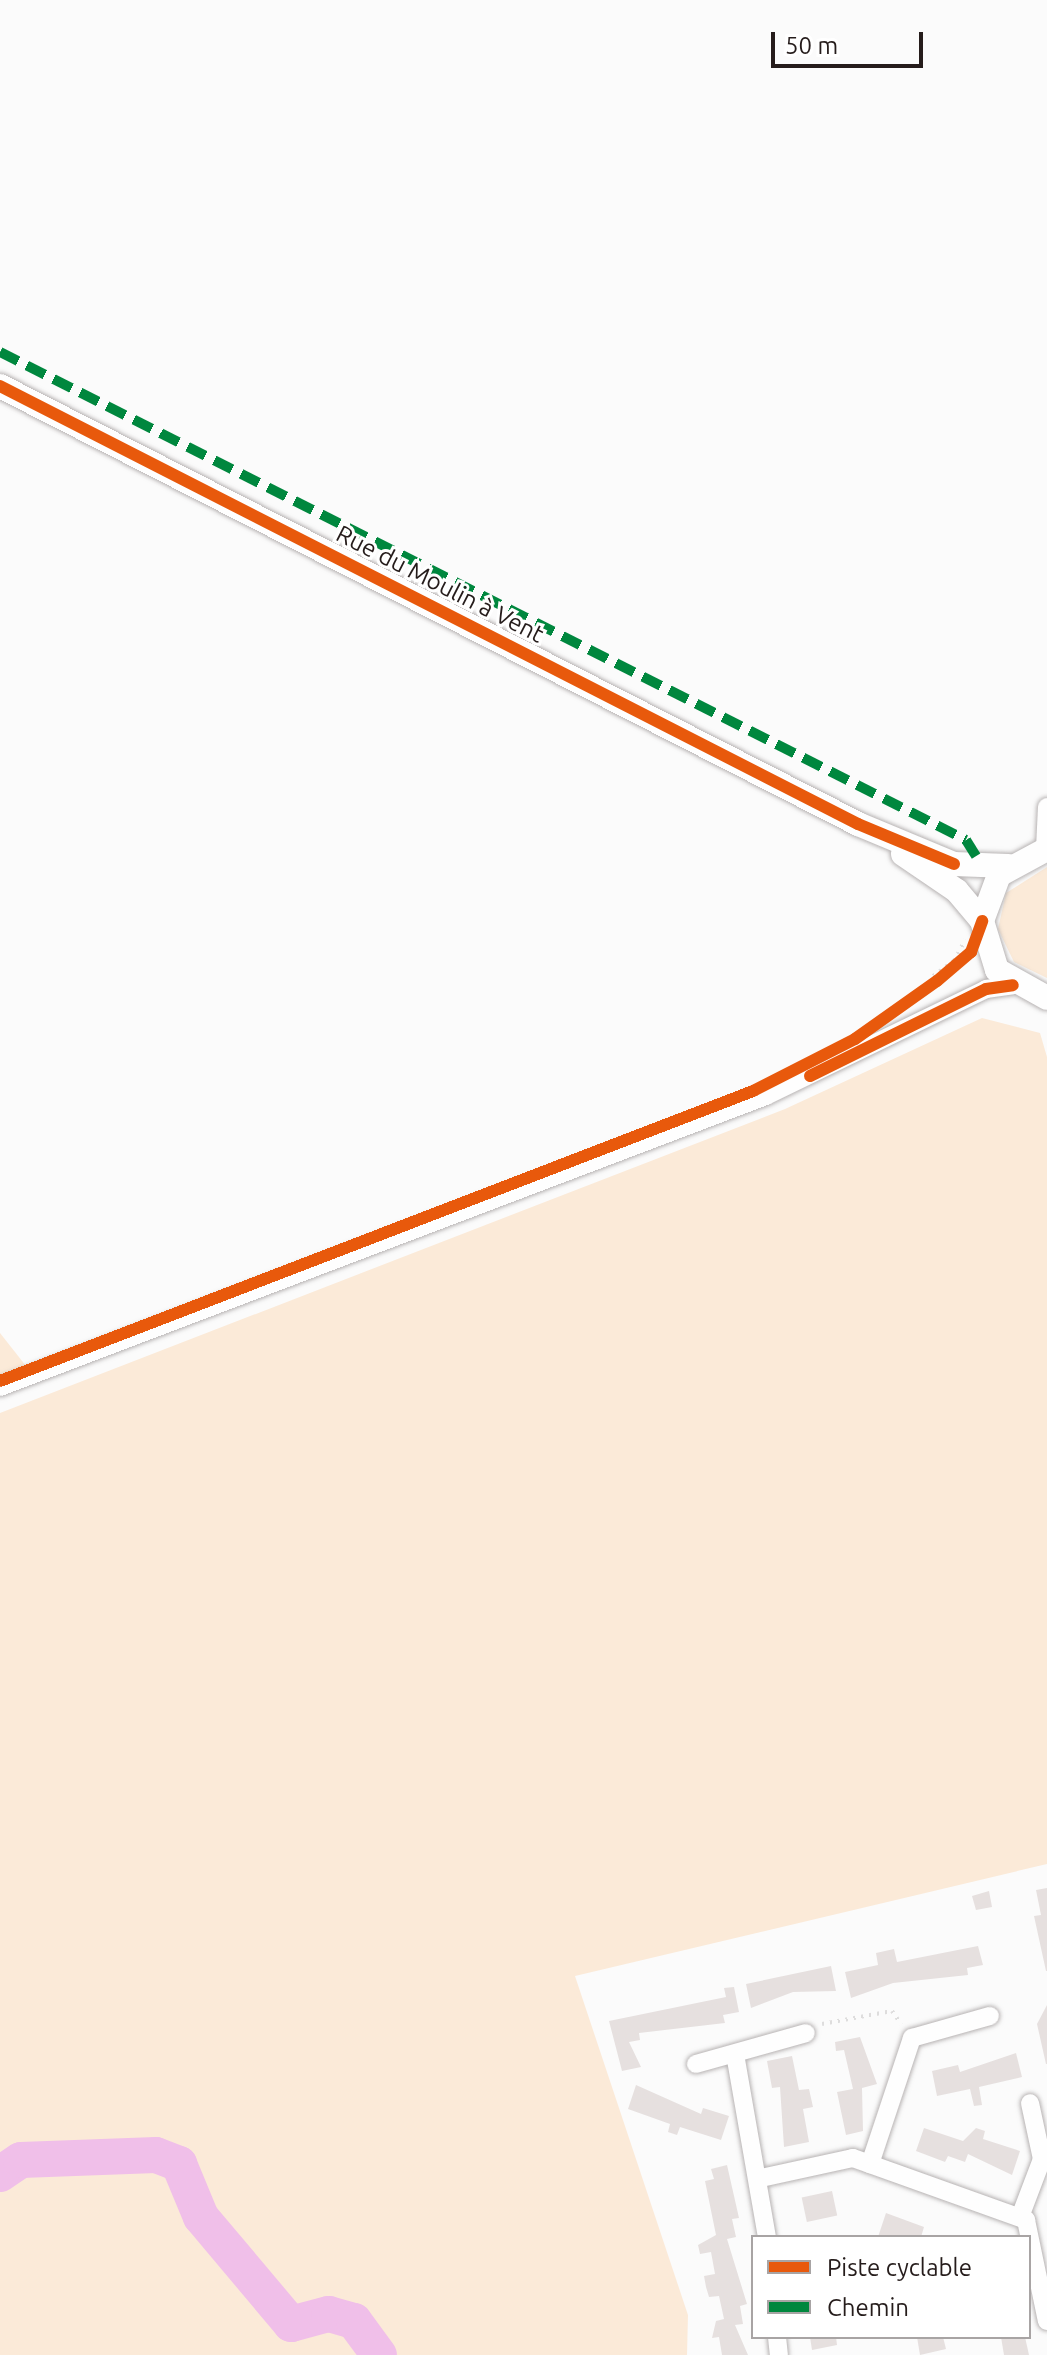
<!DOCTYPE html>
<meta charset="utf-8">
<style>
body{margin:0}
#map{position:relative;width:1047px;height:2355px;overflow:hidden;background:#fbfbfb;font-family:Ubuntu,sans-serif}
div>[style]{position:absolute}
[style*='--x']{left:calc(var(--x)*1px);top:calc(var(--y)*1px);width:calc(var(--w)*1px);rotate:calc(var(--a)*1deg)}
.green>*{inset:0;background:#fbead8}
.river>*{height:36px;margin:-18px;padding:0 18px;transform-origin:18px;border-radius:18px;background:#f0bfe9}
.building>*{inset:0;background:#e6e0df;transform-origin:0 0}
.path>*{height:4px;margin-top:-2px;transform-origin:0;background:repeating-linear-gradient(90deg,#dedddd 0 2px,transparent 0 8px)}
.roads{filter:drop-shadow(0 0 2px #b7b3b3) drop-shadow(0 0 2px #b7b3b3)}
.minor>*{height:18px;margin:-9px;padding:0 9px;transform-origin:9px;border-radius:9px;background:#fefefe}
.secondary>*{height:24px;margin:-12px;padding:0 12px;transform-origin:12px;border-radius:12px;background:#fefefe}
.quiet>*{height:10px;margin-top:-5px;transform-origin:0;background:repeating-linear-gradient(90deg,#00873e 0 20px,transparent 0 30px)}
.cycleway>*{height:12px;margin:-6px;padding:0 6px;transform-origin:6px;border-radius:6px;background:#e8590c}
span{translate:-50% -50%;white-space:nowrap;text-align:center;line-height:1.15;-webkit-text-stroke:6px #fff;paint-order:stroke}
.street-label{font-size:24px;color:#251c1b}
.legend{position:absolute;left:751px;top:2235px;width:280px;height:104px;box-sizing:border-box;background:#fff;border:2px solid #a8a4a4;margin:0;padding:10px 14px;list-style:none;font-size:24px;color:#251c1b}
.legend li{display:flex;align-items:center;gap:16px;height:40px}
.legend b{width:40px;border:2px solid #a8a4a4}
.scale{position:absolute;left:771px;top:32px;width:152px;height:36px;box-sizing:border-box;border:4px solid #251c1b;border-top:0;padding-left:10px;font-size:24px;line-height:28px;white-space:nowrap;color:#251c1b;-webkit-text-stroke:6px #fff;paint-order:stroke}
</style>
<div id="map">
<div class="green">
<i style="clip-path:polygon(1047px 867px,1047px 978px,1014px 962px,998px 929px,1006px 893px)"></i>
<i style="clip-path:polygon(982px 1018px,1040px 1033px,1047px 1057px,1047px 1864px,575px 1976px,688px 2315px,687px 2355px,0 2355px,0 1413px,785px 1109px)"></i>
<i style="clip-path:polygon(0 1333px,26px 1366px,0 1376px)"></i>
</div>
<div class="river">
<i style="--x:0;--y:2174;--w:25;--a:-34"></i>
<i style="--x:21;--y:2160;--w:135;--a:-2.1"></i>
<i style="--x:156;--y:2155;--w:25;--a:21"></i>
<i style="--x:179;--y:2164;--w:57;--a:67.5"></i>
<i style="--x:201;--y:2217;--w:140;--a:49.9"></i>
<i style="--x:291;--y:2324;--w:39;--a:-15"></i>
<i style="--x:329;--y:2314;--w:26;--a:16"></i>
<i style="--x:354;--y:2321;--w:42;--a:53.7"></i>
</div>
<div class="building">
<i style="clip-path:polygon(1047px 1888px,1047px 1971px,1046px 1971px,1034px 1916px,1041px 1915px,1036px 1890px)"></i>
<i style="clip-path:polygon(989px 1891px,992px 1907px,976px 1910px,972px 1896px)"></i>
<i style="clip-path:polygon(978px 1946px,983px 1965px,967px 1968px,968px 1975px,893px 1983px,851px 1998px,845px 1972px,878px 1965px,876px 1953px,894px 1949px,897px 1962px)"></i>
<i style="clip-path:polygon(831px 1966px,836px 1991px,793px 1992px,751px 2008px,746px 1984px)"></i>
<i style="clip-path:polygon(734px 1987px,739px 2012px,723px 2015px,725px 2023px,639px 2033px,640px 2040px,629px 2042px,641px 2067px,622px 2071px,609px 2021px,726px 1997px,724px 1988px)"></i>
<i style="clip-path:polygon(1047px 2005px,1047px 2064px,1046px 2064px,1037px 2024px)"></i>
<i style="clip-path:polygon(860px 2037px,877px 2084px,862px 2088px,863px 2131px,846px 2135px,837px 2092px,853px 2089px,844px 2050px,836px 2051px,835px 2042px)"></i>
<i style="clip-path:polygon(1016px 2053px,1022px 2077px,979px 2087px,982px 2105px,974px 2106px,970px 2089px,937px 2096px,932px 2071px,958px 2065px,960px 2072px)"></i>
<i style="clip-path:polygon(792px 2056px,799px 2090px,809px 2089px,813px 2107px,803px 2109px,809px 2142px,784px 2147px,780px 2087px,772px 2088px,767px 2061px)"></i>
<i style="clip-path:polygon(636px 2085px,701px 2114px,703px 2108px,729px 2116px,721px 2140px,680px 2127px,677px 2135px,668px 2132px,670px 2124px,628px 2109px)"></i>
<i style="clip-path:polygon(924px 2128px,963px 2141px,976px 2128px,985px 2131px,983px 2139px,1020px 2151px,1012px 2175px,968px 2154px,965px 2162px,948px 2156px,945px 2162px,916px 2151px)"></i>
<i style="clip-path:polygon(727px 2165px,739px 2218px,732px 2219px,736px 2237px,727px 2239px,747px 2304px,740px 2306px,743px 2324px,735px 2325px,748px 2355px,722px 2355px,719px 2337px,712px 2338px,716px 2321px,724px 2319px,719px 2296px,709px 2297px,706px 2287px,704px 2276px,715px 2274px,711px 2252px,700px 2254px,698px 2245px,716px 2235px,705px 2181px,714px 2179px,711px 2169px)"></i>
<i style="left:832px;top:2191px;width:25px;height:31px;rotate:78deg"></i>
<i style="clip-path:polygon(886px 2213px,924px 2227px,921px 2237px,878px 2237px)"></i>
<i style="clip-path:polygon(810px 2337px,836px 2337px,837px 2345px,812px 2350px)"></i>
<i style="clip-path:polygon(917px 2337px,943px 2337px,946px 2349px,920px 2355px)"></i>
<i style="clip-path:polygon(1001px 2337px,1025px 2337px,1029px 2355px,1004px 2355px)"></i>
</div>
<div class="path">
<i style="--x:933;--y:976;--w:26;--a:-36"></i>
<i style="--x:954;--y:961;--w:24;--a:-62"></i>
<i style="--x:822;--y:2024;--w:71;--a:-10.5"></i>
<i style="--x:892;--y:2011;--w:16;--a:55"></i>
</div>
<div class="roads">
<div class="minor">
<i style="--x:1045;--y:849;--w:42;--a:-87.3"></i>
<i style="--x:0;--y:1387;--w:819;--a:-20.8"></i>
<i style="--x:766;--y:1096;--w:245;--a:-25.9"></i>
<i style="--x:986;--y:989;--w:27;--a:-8"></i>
<i style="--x:735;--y:2054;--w:186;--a:80.1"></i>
<i style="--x:696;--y:2064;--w:114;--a:-15.7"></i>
<i style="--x:870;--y:2164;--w:133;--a:-71.6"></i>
<i style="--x:912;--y:2038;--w:81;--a:-15.8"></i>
<i style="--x:761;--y:2178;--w:94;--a:-12.3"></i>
<i style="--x:853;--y:2158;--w:184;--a:19.7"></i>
<i style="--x:1026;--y:2220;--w:103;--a:78.3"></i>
<i style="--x:1020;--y:2217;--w:62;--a:-69.2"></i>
<i style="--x:1042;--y:2159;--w:57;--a:-102.1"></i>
<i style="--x:777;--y:2337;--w:18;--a:84"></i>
</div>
<div class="secondary">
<i style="--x:0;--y:386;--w:963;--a:27.04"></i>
<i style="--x:858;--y:824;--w:104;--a:22.6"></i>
<i style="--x:954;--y:864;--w:54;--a:2.1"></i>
<i style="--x:1047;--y:849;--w:55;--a:151.6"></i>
<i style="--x:999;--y:875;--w:49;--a:110.3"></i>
<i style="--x:982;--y:921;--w:51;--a:73"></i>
<i style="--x:997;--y:970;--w:57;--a:29.2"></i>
<i style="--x:903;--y:854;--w:65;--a:34.4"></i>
<i style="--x:957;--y:891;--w:39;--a:50"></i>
</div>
</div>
<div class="quiet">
<i style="--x:0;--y:352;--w:1082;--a:26.8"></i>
<i style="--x:966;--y:840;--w:19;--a:58"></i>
</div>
<div class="cycleway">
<i style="--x:0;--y:386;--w:963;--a:27.04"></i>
<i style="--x:858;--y:824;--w:104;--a:22.6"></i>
<i style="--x:810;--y:1076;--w:196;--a:-26.3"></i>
<i style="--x:986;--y:989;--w:27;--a:-8"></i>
<i style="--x:0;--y:1381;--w:807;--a:-21.06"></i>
<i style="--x:753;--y:1091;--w:114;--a:-27"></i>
<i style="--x:855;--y:1039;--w:100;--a:-35.3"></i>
<i style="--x:937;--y:981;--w:45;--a:-40.5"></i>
<i style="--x:971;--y:952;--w:33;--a:-70"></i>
</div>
<div class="street-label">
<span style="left:440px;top:584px;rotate:27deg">Rue du Moulin à Vent</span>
</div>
<ul class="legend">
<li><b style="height:10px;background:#e8590c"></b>Piste cyclable</li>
<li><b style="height:10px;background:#00873e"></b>Chemin</li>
</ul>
<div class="scale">50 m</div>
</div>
